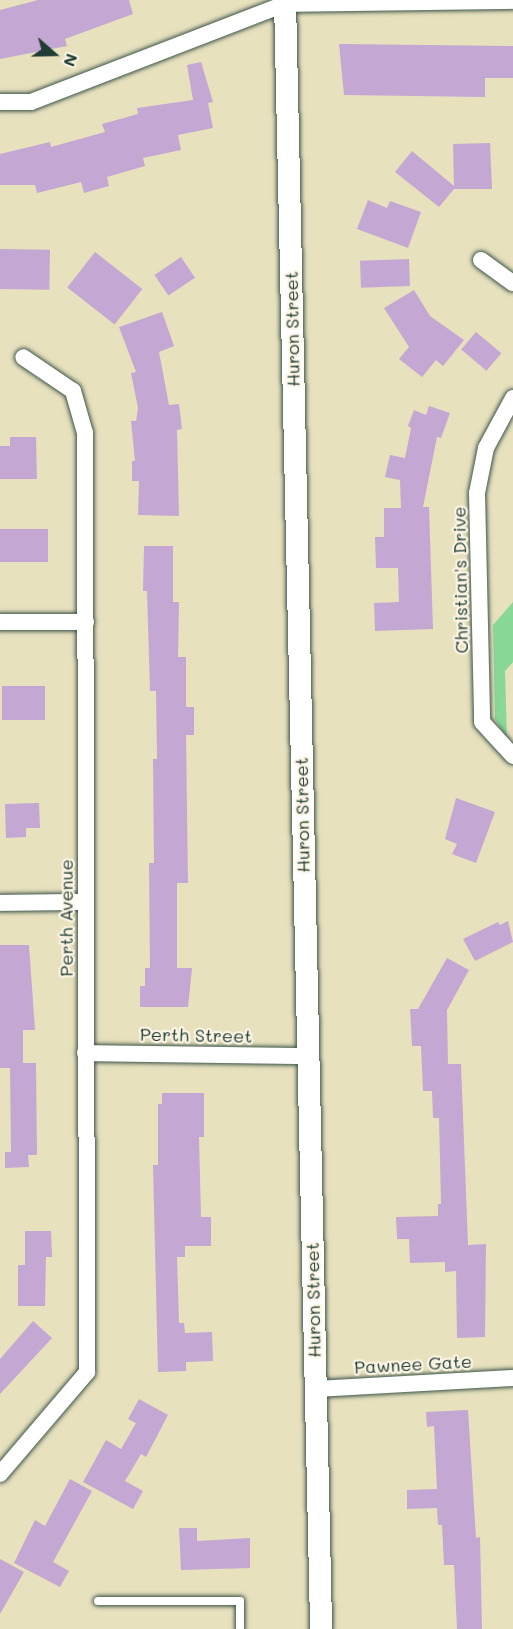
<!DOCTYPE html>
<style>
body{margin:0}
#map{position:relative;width:513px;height:1629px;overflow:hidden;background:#e7e1be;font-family:Mali,sans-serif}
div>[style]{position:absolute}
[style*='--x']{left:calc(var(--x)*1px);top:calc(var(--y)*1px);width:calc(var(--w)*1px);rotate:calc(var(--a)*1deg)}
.green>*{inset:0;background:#89d897}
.building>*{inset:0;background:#c4a7d2;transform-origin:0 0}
.roads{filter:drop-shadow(0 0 2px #3d5649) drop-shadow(0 0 2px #3d5649)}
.lane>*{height:8px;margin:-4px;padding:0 4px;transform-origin:4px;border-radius:4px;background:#fff}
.street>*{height:16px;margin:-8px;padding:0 8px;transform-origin:8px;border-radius:8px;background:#fff}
.secondary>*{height:22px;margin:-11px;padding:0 11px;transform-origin:11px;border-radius:11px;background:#fff}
span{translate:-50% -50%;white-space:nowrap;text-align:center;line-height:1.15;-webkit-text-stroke:4.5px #fcf5e5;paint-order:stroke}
.street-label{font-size:18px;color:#1f3d34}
.north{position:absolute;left:24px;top:24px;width:60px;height:60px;-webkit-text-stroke:4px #fcf5e5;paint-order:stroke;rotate:110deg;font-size:16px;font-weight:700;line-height:24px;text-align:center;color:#1f3d34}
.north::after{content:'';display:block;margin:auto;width:21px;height:27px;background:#1f3d34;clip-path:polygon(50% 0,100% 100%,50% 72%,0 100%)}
</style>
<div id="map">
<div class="green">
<i style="clip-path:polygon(513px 602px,513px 662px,505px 671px,507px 738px,495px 719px,493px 625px)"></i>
</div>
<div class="building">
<i style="clip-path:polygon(38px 0,129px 0,133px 14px,65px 39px,67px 46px,0 59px,0 10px)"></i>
<i style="clip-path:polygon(339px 44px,513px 46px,513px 78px,485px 78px,485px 97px,344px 95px)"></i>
<i style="clip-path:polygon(201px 62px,213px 102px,208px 103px,213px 128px,178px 135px,181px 150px,143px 158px,145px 166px,107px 177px,109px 186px,84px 193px,81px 182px,37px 193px,35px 185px,0 185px,0 154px,50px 142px,51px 147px,105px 132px,102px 124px,138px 114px,137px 108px,193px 100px,187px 65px)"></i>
<i style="clip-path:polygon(490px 143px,492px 189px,454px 189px,439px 207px,395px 172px,412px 151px,454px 186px,453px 144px)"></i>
<i style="clip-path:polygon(368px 200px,387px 208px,390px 201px,421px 212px,408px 248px,357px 229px)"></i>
<i style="left:0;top:249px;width:50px;height:40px;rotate:1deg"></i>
<i style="left:95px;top:252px;width:60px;height:45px;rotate:38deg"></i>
<i style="left:181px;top:257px;width:25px;height:32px;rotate:56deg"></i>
<i style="left:409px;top:259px;width:27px;height:49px;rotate:88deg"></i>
<i style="clip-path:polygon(414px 290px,430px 316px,464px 340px,443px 366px,436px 360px,422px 377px,399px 359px,409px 347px,384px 308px)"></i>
<i style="clip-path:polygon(162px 312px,174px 346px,159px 352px,169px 405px,179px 404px,182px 429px,177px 430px,179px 516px,138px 515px,139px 481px,132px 481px,132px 461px,135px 461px,131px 421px,136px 421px,138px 408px,131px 373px,136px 372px,119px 327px)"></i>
<i style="left:476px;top:332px;width:33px;height:23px;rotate:40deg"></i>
<i style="clip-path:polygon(429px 406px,450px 413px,441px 438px,437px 437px,423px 507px,429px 507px,433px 629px,375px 631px,374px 603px,399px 602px,398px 568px,376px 568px,375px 537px,384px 537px,384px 508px,401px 508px,400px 480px,385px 477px,390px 455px,405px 458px,411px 428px,408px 426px,414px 410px,426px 415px)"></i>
<i style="clip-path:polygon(10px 437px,36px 437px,37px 479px,0 479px,0 446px,10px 446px)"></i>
<i style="left:0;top:529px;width:48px;height:33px"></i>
<i style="clip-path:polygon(144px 546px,173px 546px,173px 602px,179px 602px,178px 657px,186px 657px,186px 707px,194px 707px,194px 735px,186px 735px,188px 883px,177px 883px,177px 968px,192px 968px,188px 1007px,140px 1007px,140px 986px,145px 986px,145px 968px,150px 968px,149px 863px,154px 863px,153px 759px,157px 759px,156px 691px,150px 691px,147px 591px,143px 591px)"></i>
<i style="left:2px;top:686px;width:43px;height:34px"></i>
<i style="clip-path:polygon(456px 798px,495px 812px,476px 863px,452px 854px,457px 844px,445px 839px)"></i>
<i style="clip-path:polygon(39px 803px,40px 828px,26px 828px,26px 837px,6px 838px,5px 804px)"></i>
<i style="clip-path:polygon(508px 921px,513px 942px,475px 961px,463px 939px,498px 922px,500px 925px)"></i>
<i style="clip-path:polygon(0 945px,29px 945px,35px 1030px,23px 1030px,23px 1063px,36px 1063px,37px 1155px,28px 1155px,29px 1167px,5px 1168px,5px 1152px,11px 1152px,10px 1068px,0 1068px)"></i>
<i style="clip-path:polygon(447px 958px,469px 970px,447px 1010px,448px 1064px,461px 1064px,468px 1245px,486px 1244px,485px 1337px,457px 1338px,456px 1271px,445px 1272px,445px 1262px,410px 1263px,409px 1239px,397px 1239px,396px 1217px,438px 1216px,438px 1204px,441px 1204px,439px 1118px,433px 1118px,432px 1091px,423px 1091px,421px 1046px,412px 1046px,410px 1009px,418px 1009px)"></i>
<i style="clip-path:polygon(162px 1093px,204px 1093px,204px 1137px,199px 1137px,201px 1217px,211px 1217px,211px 1246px,185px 1246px,185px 1257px,177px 1257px,179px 1323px,184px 1323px,185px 1333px,212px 1332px,213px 1361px,186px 1362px,186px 1371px,158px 1372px,153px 1165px,158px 1165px,158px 1104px,162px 1104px)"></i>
<i style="clip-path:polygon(25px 1231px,51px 1231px,52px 1257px,46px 1257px,45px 1306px,18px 1306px,18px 1265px,25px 1265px)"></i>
<i style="clip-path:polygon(33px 1321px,52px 1338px,0 1394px,0 1359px)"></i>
<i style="clip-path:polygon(139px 1399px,168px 1415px,146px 1457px,141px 1454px,125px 1481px,143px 1491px,133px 1509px,83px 1482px,106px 1440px,121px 1449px,136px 1423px,128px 1419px)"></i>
<i style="clip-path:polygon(468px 1410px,476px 1538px,480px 1537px,482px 1629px,457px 1629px,454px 1565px,444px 1565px,442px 1525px,438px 1525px,437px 1508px,407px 1509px,407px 1490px,437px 1489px,434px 1426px,427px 1427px,426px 1412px)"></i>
<i style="clip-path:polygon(70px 1479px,92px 1491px,53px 1562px,69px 1571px,60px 1587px,14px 1563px,35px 1520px,45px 1526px)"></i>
<i style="clip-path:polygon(179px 1528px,197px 1528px,197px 1541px,250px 1538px,250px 1568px,181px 1570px)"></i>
<i style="clip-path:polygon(0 1559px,24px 1572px,0 1614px)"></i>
</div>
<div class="roads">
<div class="lane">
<i style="--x:98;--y:1601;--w:142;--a:0"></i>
<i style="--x:240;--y:1601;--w:28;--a:90"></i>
</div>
<div class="street">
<i style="--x:0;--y:102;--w:31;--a:0"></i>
<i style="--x:31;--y:102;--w:272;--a:-21.1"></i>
<i style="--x:285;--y:4;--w:228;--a:-0.8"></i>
<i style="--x:481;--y:260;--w:39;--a:36"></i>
<i style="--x:513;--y:398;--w:57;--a:118.4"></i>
<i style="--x:486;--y:448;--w:46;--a:101.3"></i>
<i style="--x:477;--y:493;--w:229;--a:88.7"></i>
<i style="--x:482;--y:722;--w:46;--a:47.6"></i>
<i style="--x:0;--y:622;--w:86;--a:0"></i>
<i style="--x:0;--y:903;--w:86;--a:-0.7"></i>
<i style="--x:85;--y:1053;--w:222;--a:0.8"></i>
<i style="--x:315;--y:1389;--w:198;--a:-3.2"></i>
<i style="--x:0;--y:1474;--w:134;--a:-49.5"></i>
<i style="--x:87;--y:1372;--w:939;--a:-90.12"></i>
<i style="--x:85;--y:433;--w:44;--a:-105.9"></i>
<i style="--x:73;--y:391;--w:60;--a:-145.8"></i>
</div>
<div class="secondary">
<i style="--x:285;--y:0;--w:1629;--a:88.73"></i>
</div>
</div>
<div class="street-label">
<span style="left:292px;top:329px;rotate:-91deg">Huron Street</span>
<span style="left:460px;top:580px;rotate:-91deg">Christian's Drive</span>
<span style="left:302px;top:815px;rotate:-91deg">Huron Street</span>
<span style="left:66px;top:918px;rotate:-90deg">Perth Avenue</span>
<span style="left:196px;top:1035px;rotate:1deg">Perth Street</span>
<span style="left:313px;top:1300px;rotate:-91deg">Huron Street</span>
<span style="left:413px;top:1364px;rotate:-3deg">Pawnee Gate</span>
</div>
<div class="north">N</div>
</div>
